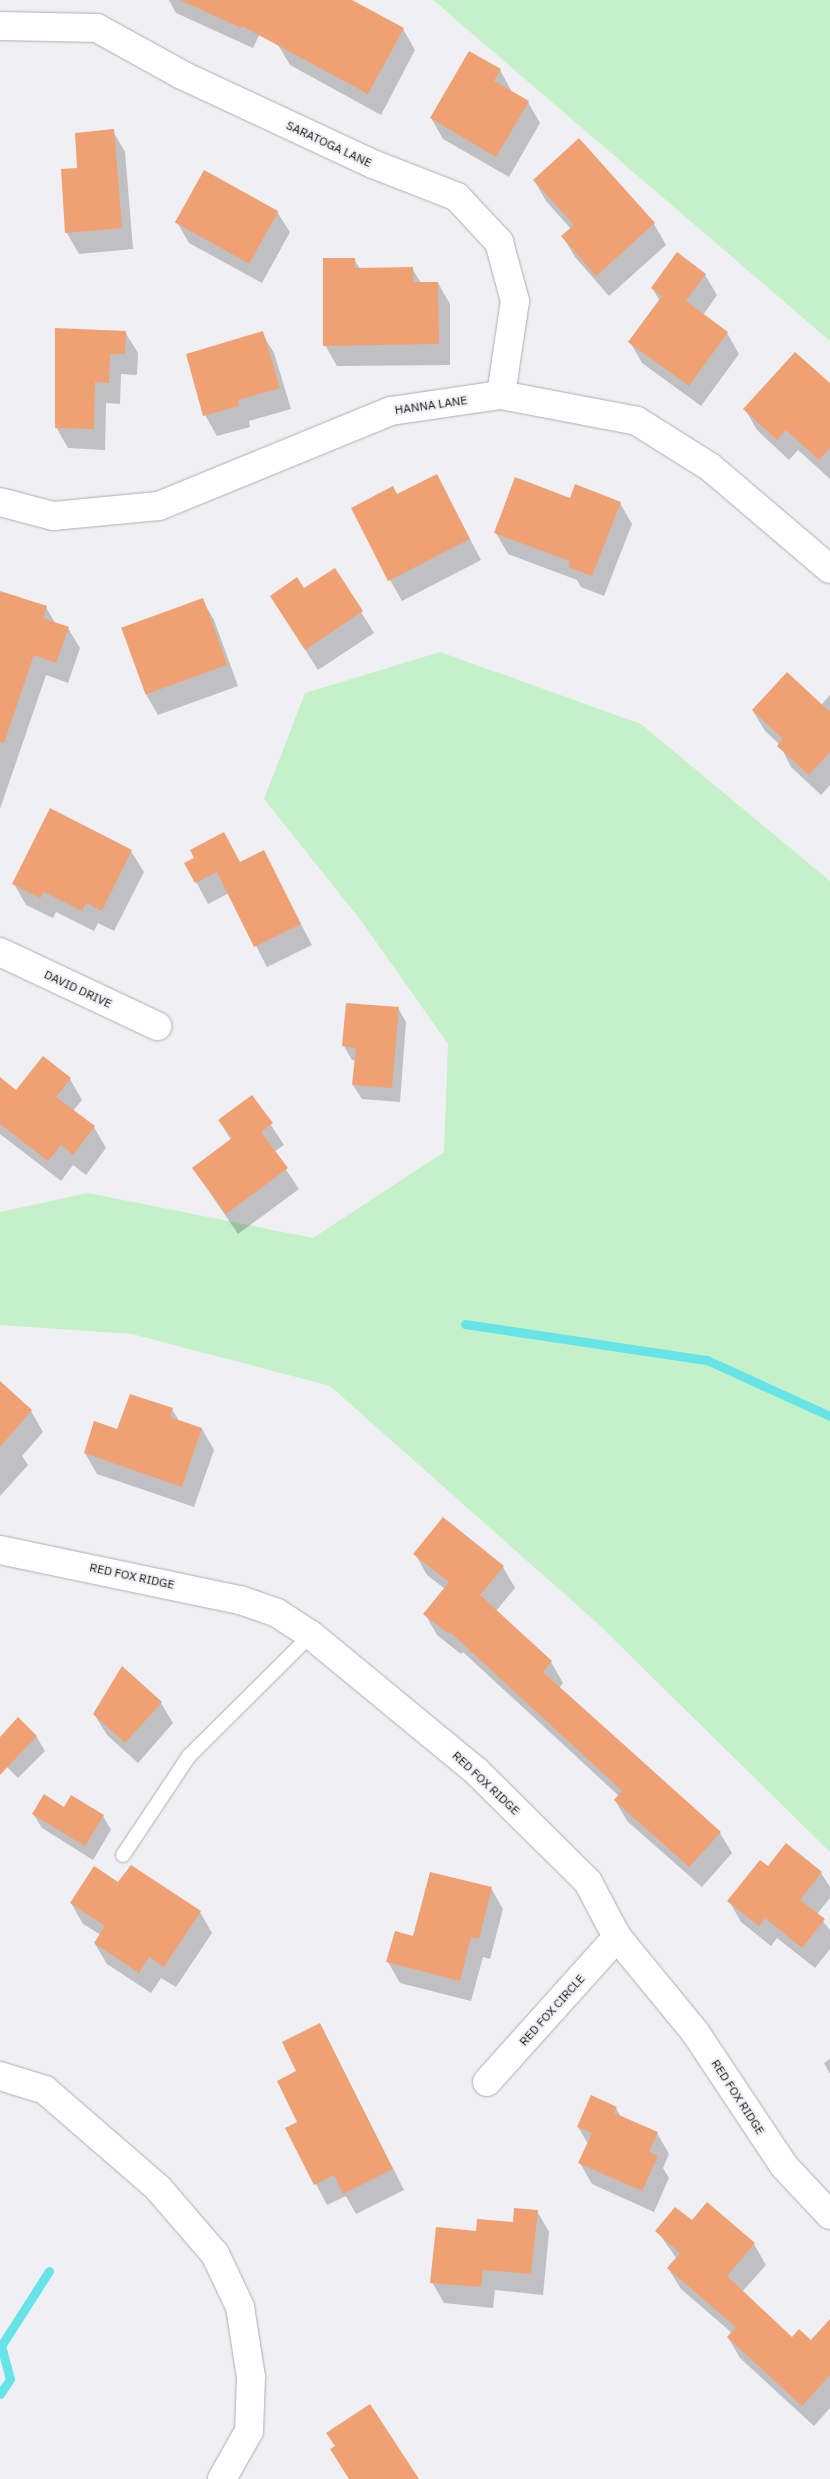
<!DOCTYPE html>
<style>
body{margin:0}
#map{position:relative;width:830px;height:2479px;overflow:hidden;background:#f0f0f4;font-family:"IBM Plex Sans",sans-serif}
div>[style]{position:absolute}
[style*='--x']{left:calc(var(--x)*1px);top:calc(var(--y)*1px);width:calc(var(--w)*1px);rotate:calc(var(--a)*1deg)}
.green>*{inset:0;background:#c5f1ca}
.shadow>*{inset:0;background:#0003}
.stream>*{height:9px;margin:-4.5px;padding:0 4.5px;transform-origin:4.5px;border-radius:4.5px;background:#67e4e8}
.building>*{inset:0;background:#efa174;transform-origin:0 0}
.roads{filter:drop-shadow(0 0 1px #adadb1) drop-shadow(0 0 1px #adadb1)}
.service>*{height:14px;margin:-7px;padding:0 7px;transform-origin:7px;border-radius:7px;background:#fff}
.minor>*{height:28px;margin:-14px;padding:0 14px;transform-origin:14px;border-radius:14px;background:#fff}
span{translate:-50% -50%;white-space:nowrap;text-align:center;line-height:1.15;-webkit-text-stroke:4px #f0f0f4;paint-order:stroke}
.street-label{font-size:12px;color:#171719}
</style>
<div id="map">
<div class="green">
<i style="clip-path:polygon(433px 0,830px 0,830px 341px)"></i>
<i style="clip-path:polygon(440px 652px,641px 724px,830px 881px,830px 1852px,596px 1622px,330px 1386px,132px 1334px,0 1325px,0 1212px,88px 1193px,313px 1238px,444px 1152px,448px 1044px,362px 922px,264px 799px,305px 693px)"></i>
</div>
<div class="shadow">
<i style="clip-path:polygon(169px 0,276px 0,253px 48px,176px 13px)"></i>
<i style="clip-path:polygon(302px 0,349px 0,403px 29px,415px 50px,381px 115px,290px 65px,278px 45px)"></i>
<i style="clip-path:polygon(470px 52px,500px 70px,512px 92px,528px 102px,540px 123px,509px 177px,443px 139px,431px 118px)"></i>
<i style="clip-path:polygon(113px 131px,125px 152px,133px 249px,79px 254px,67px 233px,78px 169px)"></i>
<i style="clip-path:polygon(534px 180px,654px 224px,666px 245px,609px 296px,575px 257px,563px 237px,571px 229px,546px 201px)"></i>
<i style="clip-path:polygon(277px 212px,290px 232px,262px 283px,189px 243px,177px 222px)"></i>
<i style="clip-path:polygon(354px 259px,360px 269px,412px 268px,421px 283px,438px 283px,450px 304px,450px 365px,337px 366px,325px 345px)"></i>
<i style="clip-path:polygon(705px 275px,717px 295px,703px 315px,727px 333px,739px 354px,701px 406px,642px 363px,630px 342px,660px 301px,652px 288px)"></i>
<i style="clip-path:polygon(125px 332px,138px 353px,137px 375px,121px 374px,120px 404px,106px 403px,105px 450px,68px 448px,56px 427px)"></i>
<i style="clip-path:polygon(262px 333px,274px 353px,291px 409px,249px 421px,250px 427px,217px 436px,205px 415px)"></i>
<i style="clip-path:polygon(830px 385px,830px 479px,798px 450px,789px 460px,757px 430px,745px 409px)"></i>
<i style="clip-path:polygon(436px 475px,481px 560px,402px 601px,390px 580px,397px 495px)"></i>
<i style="clip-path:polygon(570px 499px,620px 503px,632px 524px,604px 596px,581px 587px,577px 580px,508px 554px,496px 533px)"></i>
<i style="clip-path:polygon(335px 570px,374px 633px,318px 670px,271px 596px,304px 590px)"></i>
<i style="clip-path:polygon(0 597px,46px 607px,55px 623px,68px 628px,80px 648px,68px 683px,46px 675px,0 809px)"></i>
<i style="clip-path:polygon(202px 599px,214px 620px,238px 686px,158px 715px,146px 694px)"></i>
<i style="clip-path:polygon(830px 695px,830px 785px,821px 795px,791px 767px,780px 745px,765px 731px,753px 711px,821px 705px)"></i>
<i style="clip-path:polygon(131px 851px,144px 872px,114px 931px,98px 923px,94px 931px,56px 912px,53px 918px,26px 905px,14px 884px)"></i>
<i style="clip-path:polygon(263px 852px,312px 945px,267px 967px,229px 893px,208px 904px,186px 863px,240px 863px)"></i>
<i style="clip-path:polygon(398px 1008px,406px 1022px,400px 1102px,362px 1099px,353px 1085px,356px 1061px,352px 1060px,344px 1046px)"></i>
<i style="clip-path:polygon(70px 1079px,82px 1100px,73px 1111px,94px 1127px,106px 1148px,86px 1175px,73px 1165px,61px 1181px,0 1134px,0 1096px)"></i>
<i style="clip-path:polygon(252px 1096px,284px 1145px,274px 1152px,299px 1189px,238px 1234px,193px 1168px,231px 1140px,219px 1120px)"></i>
<i style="clip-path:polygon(0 1383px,31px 1411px,43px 1432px,22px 1456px,28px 1465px,0 1496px)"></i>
<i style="clip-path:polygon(172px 1409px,179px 1421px,202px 1429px,214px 1450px,194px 1507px,97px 1474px,85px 1453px,118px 1431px)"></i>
<i style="clip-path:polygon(415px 1554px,503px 1567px,515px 1588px,496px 1611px,551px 1662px,563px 1683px,559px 1688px,720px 1833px,732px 1853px,702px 1887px,627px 1821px,615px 1800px,619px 1796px,463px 1652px,461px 1654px,437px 1635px,425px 1614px,445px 1589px,427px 1575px)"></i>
<i style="clip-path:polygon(161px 1703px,173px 1723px,138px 1763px,107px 1735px,94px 1714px)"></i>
<i style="clip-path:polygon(36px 1736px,45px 1751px,18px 1778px,0 1760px,0 1738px)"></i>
<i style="clip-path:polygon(64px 1808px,103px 1816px,111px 1830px,93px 1860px,42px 1828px,33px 1814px)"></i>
<i style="clip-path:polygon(768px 1868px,821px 1873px,830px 1887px,830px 1898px,817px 1914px,830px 1930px,830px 1949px,815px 1968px,777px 1938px,771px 1946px,741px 1922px,729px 1901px)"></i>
<i style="clip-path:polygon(119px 1884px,200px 1912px,212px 1933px,176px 1987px,161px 1978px,151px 1993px,107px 1964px,95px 1944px,101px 1935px,83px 1924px,71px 1903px)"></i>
<i style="clip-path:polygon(491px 1888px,503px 1909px,490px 1959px,483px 1957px,471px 2001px,400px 1983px,388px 1962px,414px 1937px)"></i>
<i style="clip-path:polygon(320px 2025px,404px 2190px,356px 2214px,346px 2196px,327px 2205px,287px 2129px,299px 2122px,298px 2072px)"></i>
<i style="clip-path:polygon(830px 2059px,830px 2074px,824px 2063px)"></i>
<i style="clip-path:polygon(616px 2108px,621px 2117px,657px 2133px,669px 2154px,663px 2168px,669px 2178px,654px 2212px,592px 2184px,580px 2163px,588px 2144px,578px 2127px)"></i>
<i style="clip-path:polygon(708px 2204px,754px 2244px,766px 2265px,742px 2292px,792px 2338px,811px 2341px,830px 2335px,830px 2408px,814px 2426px,740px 2358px,728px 2337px,732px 2333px,681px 2289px,668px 2268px,677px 2259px,657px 2231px,692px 2222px)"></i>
<i style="clip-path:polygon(537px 2211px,549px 2232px,543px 2295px,495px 2290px,493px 2308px,444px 2303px,432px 2282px,477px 2232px,514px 2224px)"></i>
</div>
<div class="stream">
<i style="--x:465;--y:1324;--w:245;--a:8.5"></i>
<i style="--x:707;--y:1360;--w:135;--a:24.5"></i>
<i style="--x:0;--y:2394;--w:18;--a:-56"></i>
<i style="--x:10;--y:2379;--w:34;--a:-105"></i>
<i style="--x:1;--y:2346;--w:89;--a:-57.4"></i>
</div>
<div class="building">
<i style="clip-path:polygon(180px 0,352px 0,404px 28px,368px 94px,242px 26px,241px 28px)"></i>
<i style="clip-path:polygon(469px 51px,501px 69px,494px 81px,529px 101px,496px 157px,430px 118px)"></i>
<i style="clip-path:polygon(114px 129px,122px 228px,65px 233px,61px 169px,77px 168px,75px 133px)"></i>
<i style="clip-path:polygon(579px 138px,655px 223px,596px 276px,561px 236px,574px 225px,533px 180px)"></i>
<i style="left:204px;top:170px;width:85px;height:60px;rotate:29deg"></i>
<i style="clip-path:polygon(677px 252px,706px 274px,686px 301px,728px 332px,689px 386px,628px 342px,662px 296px,651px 288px)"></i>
<i style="clip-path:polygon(323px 258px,355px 258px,355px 268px,413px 267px,413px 282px,438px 282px,439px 344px,323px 346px)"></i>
<i style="clip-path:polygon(55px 328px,126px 331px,125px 354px,110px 354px,109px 383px,95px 382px,94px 429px,55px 428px)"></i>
<i style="clip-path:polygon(263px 331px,280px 388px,238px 400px,239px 406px,203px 416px,186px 354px)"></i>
<i style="clip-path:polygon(795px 352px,830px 383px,830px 448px,819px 460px,786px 430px,777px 440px,743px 409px)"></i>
<i style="clip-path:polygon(437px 474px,470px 539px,388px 581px,351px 508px,393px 486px,397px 494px)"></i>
<i style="clip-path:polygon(515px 477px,570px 498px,575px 484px,621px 502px,592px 576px,568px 567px,570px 561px,494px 533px)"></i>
<i style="clip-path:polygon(335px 568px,363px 611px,305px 650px,270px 596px,297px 577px,304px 588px)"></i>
<i style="clip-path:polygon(0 591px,47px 606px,43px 618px,69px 627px,56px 663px,34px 655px,4px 743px,0 742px)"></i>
<i style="left:203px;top:598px;width:71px;height:87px;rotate:70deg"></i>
<i style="clip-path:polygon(787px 672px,830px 712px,830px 752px,809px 775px,777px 746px,783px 739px,752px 710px)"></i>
<i style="clip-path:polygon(50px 808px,132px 850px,102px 911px,86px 903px,82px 911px,44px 892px,40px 898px,12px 884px)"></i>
<i style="clip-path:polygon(224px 832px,240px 862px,264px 850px,301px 924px,254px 947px,217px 872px,195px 883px,184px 863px,194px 858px,190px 850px)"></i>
<i style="clip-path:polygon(346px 1003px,399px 1007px,392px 1088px,352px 1085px,356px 1048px,342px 1046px)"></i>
<i style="clip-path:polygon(43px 1056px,71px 1078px,56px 1097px,95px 1126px,73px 1155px,61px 1145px,48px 1161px,0 1124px,0 1077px,16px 1090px)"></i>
<i style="clip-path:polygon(252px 1095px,273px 1123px,261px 1132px,288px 1168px,226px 1214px,192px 1168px,232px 1138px,218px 1120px)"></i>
<i style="clip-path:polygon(0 1381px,32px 1410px,0 1447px)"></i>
<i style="clip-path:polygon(130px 1394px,173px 1408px,170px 1417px,202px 1428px,182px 1487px,84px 1453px,94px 1421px,117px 1429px)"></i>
<i style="clip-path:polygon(443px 1517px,504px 1566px,480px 1595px,552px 1661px,543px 1672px,721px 1832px,689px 1867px,614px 1800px,622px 1791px,450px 1632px,449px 1634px,423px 1614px,449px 1582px,413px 1554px)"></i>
<i style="clip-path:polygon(122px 1666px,162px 1702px,125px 1743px,93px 1714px)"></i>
<i style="clip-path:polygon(18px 1717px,37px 1736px,0 1775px,0 1737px)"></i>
<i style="clip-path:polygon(44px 1794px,64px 1807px,71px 1795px,104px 1815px,85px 1846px,32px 1814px)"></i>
<i style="clip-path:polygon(786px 1843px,822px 1872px,800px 1900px,825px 1919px,802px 1948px,765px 1918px,759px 1926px,727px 1901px,760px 1860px,768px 1866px)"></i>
<i style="clip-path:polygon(131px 1865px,201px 1911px,164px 1967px,149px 1957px,139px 1973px,94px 1943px,105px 1926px,70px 1903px,94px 1866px,118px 1882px)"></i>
<i style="clip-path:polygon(430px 1872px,492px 1887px,479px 1939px,471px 1937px,460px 1981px,386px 1962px,395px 1931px,413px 1936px)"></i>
<i style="clip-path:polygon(320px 2023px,393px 2169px,343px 2194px,334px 2175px,314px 2185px,285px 2128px,297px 2122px,277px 2081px,296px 2071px,282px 2042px)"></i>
<i style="clip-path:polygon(591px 2095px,617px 2107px,614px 2113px,658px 2132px,649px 2152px,658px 2156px,642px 2191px,578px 2163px,592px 2133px,577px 2127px)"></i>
<i style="clip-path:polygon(707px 2202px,755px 2243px,727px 2276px,792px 2337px,799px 2329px,811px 2340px,830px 2319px,830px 2375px,802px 2406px,727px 2337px,736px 2327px,667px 2268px,680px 2253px,655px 2231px,675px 2207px,692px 2220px)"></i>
<i style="clip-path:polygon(514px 2208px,538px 2210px,531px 2274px,483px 2270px,481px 2287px,430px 2283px,436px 2227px,476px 2231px,477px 2219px,513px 2222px)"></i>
<i style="clip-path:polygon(370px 2404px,419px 2479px,349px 2479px,330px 2449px,335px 2446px,326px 2433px)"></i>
</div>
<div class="roads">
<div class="service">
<i style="--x:123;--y:1855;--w:119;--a:-56.3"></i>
<i style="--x:189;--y:1756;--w:172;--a:-44.8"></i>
</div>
<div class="minor">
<i style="--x:0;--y:26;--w:97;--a:1.2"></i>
<i style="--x:97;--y:28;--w:97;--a:28.9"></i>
<i style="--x:182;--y:75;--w:211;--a:25"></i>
<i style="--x:373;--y:164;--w:90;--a:21.4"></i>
<i style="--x:457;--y:197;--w:62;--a:47"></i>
<i style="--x:499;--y:242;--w:61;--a:74.8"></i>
<i style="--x:515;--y:301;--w:95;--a:98.5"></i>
<i style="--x:0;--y:502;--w:55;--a:14.8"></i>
<i style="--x:53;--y:516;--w:106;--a:-5.4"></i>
<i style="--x:159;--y:506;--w:251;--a:-22.3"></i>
<i style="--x:391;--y:411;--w:111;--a:-8.3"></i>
<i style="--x:501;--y:395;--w:138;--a:10.8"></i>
<i style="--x:637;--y:421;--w:86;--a:32.2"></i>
<i style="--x:710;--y:467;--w:157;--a:40.4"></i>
<i style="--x:0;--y:952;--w:174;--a:25.2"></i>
<i style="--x:0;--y:1550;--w:245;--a:11.8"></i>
<i style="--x:240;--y:1600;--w:39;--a:19"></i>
<i style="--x:277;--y:1613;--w:40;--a:32.9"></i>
<i style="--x:311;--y:1635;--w:214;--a:39.5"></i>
<i style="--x:476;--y:1771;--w:158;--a:44.7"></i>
<i style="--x:588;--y:1882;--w:62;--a:62.2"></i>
<i style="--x:617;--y:1937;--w:123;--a:50.6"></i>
<i style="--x:695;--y:2032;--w:161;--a:56.4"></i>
<i style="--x:784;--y:2166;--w:67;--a:46.8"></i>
<i style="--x:0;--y:2076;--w:47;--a:17.3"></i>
<i style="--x:45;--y:2090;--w:150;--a:40.9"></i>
<i style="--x:158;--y:2188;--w:87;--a:49.2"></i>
<i style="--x:215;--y:2254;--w:59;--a:64.7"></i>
<i style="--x:240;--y:2307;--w:71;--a:81.1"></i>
<i style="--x:251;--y:2377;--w:54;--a:92.1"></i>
<i style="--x:249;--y:2431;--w:55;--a:119.4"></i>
<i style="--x:487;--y:2082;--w:195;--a:-48.1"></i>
</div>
</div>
<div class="street-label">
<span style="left:329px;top:144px;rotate:25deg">SARATOGA LANE</span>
<span style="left:431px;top:405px;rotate:-8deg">HANNA LANE</span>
<span style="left:78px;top:989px;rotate:25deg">DAVID DRIVE</span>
<span style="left:132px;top:1576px;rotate:12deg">RED FOX RIDGE</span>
<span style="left:486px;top:1783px;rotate:43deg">RED FOX RIDGE</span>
<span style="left:552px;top:2010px;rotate:-48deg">RED FOX CIRCLE</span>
<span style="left:738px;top:2097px;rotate:57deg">RED FOX RIDGE</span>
</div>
</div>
